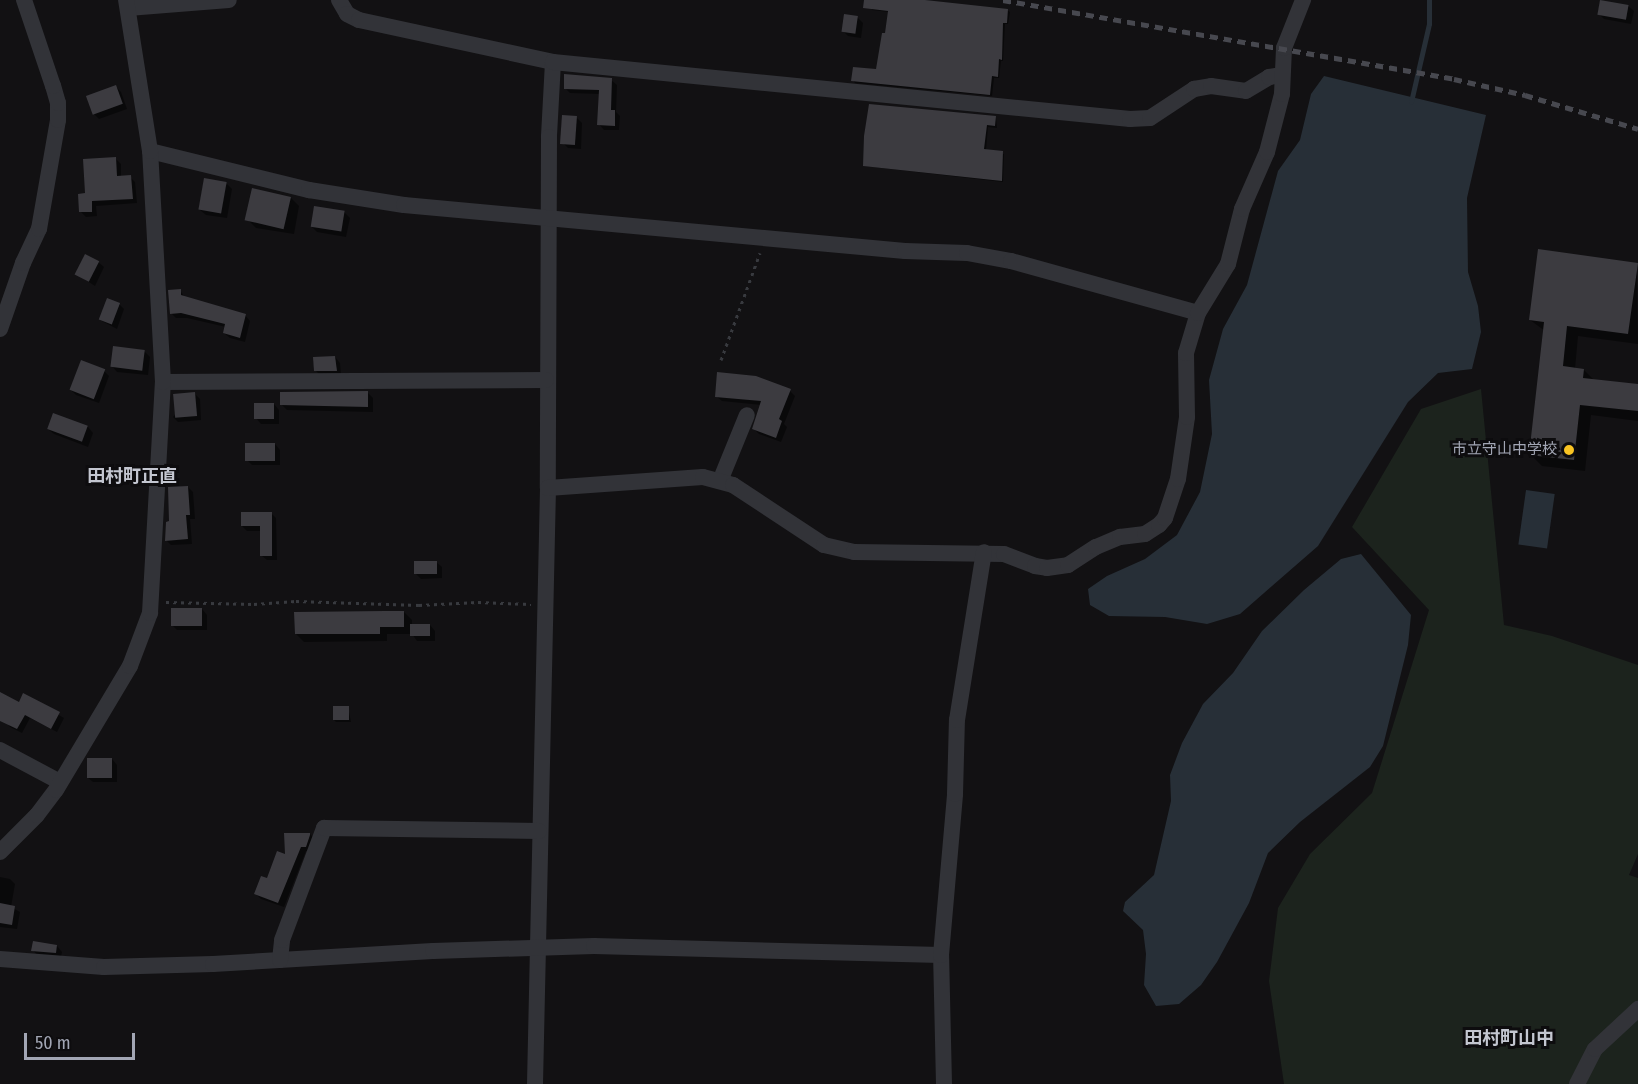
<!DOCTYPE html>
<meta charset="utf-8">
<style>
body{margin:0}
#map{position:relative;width:1638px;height:1084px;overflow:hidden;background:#121113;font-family:"Fira Sans Condensed","Noto Sans JP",sans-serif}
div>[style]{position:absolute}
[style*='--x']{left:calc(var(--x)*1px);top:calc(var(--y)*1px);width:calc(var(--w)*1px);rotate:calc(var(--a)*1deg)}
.green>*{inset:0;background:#1c231d}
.water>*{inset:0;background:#272f37;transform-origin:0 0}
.shadow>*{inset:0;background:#0007}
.stream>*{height:4.5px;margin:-2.25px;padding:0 2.25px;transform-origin:2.25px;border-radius:2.25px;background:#272f37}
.building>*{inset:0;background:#3c3b40;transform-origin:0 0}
.path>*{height:3px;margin-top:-1.5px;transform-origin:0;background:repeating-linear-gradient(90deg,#383a3f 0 3px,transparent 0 7.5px)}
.minor>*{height:16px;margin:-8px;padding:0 8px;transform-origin:8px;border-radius:8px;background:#323338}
.rail>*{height:4.5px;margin-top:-2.25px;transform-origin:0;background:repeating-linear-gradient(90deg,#47484f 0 8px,transparent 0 14px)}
.dots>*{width:16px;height:16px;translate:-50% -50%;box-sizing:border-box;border:3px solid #0d0c0e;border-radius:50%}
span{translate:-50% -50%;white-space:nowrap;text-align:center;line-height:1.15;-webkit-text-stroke:6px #0d0c0e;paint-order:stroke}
.poi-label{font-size:15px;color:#a2a6b4}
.right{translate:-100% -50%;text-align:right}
.quarter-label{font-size:18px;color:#c3c6d0;font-weight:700}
.scale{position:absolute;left:24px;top:1033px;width:111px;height:27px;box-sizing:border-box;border:3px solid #a2a6b4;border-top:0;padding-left:8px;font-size:18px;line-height:21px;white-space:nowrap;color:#a2a6b4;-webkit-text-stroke:4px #0d0c0e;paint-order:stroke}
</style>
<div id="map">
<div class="green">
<i style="clip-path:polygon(1481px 389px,1504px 625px,1552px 636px,1638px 665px,1638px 854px,1629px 875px,1638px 878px,1638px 1084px,1284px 1084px,1269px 981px,1278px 908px,1310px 854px,1372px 793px,1429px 610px,1352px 527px,1421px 409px)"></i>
</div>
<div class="water">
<i style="clip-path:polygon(1324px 76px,1486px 115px,1467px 198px,1468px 272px,1478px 306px,1481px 332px,1472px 369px,1438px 373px,1408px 402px,1318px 546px,1240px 614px,1207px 624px,1165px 617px,1109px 616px,1090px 605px,1088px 589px,1107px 576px,1145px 559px,1177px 535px,1200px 492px,1212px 434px,1209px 380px,1223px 329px,1247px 285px,1278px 171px,1300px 140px,1311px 94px)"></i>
<i style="left:1526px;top:490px;width:29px;height:55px;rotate:8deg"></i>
<i style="clip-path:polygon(1361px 554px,1411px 615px,1408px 645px,1383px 746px,1370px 767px,1300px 822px,1268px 853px,1249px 903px,1217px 962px,1201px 985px,1179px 1004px,1156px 1006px,1144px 985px,1146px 954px,1143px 930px,1123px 911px,1125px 902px,1154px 875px,1171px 801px,1170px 775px,1182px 743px,1203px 704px,1233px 673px,1262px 631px,1304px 590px,1341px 559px)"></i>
</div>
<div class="shadow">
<i style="clip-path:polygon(870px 0,910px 0,1007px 10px,1010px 12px,1008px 24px,1005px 24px,1003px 61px,1001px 61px,999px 78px,994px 78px,992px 96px,855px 83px,853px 80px,877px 71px,887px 35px,889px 12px,872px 10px)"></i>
<i style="clip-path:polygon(1628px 6px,1634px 11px,1631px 24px,1604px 19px,1599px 14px)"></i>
<i style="clip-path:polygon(858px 18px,863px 23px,861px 38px,848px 36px,843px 31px)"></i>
<i style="clip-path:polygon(611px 80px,617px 85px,616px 112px,620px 116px,619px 130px,604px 130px,599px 124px,600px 94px,570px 93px,565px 88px)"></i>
<i style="clip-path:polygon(116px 87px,121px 92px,127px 109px,99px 119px,94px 114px)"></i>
<i style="clip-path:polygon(577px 118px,582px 123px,581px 149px,568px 148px,563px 143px)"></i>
<i style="clip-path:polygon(996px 118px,997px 128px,988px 127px,986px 150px,1004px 154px,1003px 182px,864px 166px)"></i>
<i style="clip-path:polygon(116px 159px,121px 164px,121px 177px,130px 177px,135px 182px,137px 203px,96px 206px,97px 216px,86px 217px,81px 212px)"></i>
<i style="clip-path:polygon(227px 184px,232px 189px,227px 218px,206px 215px,200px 210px)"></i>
<i style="clip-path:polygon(291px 198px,299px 206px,294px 234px,256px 228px,248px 220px)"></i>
<i style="clip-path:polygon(344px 212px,350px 218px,346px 237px,317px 232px,312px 227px)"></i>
<i style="clip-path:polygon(98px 262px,104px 267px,95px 286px,78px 275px)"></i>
<i style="clip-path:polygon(1637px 264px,1638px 344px,1578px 336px,1575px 369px,1584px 370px,1595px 381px,1638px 386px,1638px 421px,1591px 415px,1585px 471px,1542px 466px,1531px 455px,1545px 331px,1530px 320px)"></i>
<i style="clip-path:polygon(180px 290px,185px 298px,245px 315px,250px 321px,245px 342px,230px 338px,224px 333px,226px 327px,187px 318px,176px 318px,171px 313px)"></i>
<i style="clip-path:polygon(119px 304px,124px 309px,117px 329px,100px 320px)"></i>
<i style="clip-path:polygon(145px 352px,150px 357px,148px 375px,117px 372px,112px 366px)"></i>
<i style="clip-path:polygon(335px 357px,340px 363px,341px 375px,320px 375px,315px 370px)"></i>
<i style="clip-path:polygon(104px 371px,109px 376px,99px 403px,76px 395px,71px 390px)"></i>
<i style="clip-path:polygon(790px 391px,795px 396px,784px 424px,787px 427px,781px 442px,759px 434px,754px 429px,762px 405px,722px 401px,716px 396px)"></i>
<i style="clip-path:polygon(368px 393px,373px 398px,373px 412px,287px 410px,282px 405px)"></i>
<i style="clip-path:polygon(195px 394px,200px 399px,201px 420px,178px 422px,173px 417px)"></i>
<i style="clip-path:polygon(274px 404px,279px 410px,279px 424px,261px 424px,256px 418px)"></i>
<i style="clip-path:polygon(54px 415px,88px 427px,93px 433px,88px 447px,54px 434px,48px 429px)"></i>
<i style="clip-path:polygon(275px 444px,280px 450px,280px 465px,252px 465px,247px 460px)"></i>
<i style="clip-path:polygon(188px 487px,193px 492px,195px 519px,190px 519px,192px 544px,171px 545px,166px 540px,171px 523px)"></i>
<i style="clip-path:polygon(271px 513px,276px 518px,277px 560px,267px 560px,262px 556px,261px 531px,247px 531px,242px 526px)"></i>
<i style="clip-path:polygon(436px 562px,442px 567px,442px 578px,421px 579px,415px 573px)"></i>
<i style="clip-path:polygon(202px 609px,207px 615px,207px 630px,177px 630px,172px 625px)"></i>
<i style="clip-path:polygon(404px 612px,412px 620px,412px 625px,430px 625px,435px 631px,435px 641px,417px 641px,412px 634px,387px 634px,387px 641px,304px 642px,296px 634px)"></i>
<i style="clip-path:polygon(0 694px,19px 704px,24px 695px,64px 718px,57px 732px,30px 718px,22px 733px,10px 727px,0 715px)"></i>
<i style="clip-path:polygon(348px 707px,351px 722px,336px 722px,334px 720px)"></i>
<i style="clip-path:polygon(112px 759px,117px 765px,117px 782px,93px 782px,87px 777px)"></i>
<i style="clip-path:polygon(310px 834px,315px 839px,311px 851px,306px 851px,284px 907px,261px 899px,256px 894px,286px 856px)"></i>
<i style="clip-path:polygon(0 877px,10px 879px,15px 884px,11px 907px,20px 912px,17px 929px,0 927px)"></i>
<i style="clip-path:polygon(57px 946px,62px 952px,61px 957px,38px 956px,33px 950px)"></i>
</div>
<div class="stream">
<i style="--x:1411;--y:102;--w:80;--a:-77"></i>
<i style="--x:1429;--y:24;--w:24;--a:-90"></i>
</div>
<div class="building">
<i style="clip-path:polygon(864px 0,925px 0,1008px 9px,1007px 23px,1003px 23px,1002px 60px,999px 59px,998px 77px,992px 76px,990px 95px,851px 81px,853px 67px,876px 69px,882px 33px,885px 33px,888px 11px,863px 8px)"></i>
<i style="left:1600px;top:0;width:29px;height:15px;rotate:10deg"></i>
<i style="left:844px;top:14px;width:14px;height:18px;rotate:8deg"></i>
<i style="clip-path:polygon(564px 74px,612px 78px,611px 110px,615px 110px,615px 126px,597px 125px,599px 90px,564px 89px)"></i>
<i style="left:116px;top:85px;width:20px;height:32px;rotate:70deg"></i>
<i style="clip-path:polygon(869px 104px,996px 116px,995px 126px,987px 125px,984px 149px,1003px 151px,1002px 181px,863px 166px,864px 136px)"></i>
<i style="left:562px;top:115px;width:15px;height:29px;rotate:4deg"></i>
<i style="clip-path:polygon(116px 157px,117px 176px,131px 175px,133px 199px,92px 201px,92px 212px,79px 212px,78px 194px,85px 193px,83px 159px)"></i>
<i style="left:204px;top:178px;width:23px;height:32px;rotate:10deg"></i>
<i style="left:252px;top:188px;width:40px;height:33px;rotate:13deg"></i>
<i style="left:314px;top:206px;width:31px;height:21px;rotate:9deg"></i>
<i style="clip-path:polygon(1538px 249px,1638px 263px,1628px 334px,1567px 326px,1563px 366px,1584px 369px,1583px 378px,1638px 384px,1638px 411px,1580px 405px,1574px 460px,1529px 455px,1544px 322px,1529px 320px)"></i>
<i style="left:85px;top:254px;width:16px;height:23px;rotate:27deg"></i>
<i style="clip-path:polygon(181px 289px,181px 295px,246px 314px,240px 338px,223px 333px,225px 324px,181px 313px,170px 314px,168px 290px)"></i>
<i style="left:107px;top:298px;width:14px;height:23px;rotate:21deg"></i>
<i style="left:113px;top:346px;width:32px;height:21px;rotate:7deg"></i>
<i style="clip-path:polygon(335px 356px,337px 371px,314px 371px,313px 357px)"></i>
<i style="left:81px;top:360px;width:26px;height:32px;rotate:21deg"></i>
<i style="clip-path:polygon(717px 372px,756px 376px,791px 389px,779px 419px,782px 421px,776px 438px,752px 429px,761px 401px,715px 397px)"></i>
<i style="clip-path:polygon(368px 391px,368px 407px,280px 405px,280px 392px)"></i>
<i style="left:195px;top:392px;width:24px;height:22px;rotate:85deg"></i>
<i style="left:254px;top:403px;width:20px;height:16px"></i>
<i style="left:53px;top:413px;width:37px;height:17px;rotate:20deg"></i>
<i style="left:245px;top:443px;width:30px;height:18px"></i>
<i style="clip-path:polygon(188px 486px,190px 515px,186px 515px,188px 539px,165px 541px,166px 522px,169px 521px,168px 487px)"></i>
<i style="clip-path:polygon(241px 512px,272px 512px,272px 556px,260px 556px,260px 526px,241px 526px)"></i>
<i style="left:414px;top:561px;width:23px;height:13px"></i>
<i style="left:171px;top:608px;width:31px;height:18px"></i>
<i style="clip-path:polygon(385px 611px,404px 611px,404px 627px,380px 627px,380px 634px,295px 634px,294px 612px)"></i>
<i style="left:410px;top:624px;width:20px;height:12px"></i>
<i style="clip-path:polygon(0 692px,19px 702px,23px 693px,60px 712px,51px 729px,25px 715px,17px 729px,0 721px)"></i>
<i style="left:333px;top:706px;width:16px;height:14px"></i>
<i style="left:87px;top:758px;width:25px;height:20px"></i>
<i style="clip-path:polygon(284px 833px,310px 833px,310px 835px,306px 847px,301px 847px,278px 903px,254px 894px,261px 876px,267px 878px,277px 851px,285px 854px)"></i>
<i style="clip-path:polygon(0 903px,15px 906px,12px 925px,0 923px)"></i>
<i style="clip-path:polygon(33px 941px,57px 945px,56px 953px,31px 951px)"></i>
</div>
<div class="path">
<i style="--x:721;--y:360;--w:114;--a:-70"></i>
<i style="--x:166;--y:602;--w:88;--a:1.3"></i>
<i style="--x:254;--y:604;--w:42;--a:-4.1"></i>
<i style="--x:296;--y:601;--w:123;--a:1.9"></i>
<i style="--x:419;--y:605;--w:59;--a:-2.9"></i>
<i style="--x:478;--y:602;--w:53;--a:2.2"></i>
</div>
<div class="minor">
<i style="--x:339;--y:0;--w:16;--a:60"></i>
<i style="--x:347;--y:14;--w:13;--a:27"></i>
<i style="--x:359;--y:20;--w:198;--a:12.2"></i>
<i style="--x:553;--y:62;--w:75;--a:93.1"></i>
<i style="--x:549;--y:137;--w:351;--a:90.2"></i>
<i style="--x:548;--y:488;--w:596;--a:91.25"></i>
<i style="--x:128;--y:8;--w:101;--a:-4.5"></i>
<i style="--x:553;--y:62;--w:580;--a:5.64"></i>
<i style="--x:1130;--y:119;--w:20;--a:-3"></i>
<i style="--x:1150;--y:118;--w:53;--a:-33.4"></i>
<i style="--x:1194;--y:89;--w:17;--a:-10"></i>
<i style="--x:1211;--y:86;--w:35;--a:8"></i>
<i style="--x:1246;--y:91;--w:27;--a:-31"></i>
<i style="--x:1269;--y:77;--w:13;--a:-9"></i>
<i style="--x:150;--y:151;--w:164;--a:13.8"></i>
<i style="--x:309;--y:190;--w:96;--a:9"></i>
<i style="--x:404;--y:205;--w:503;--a:5.25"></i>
<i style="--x:905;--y:251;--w:62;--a:1.8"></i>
<i style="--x:967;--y:253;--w:45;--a:10.3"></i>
<i style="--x:1011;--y:261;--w:194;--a:15.5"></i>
<i style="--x:0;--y:329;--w:70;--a:-70.8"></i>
<i style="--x:23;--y:263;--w:38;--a:-65"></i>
<i style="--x:39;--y:229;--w:111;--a:-80.1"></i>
<i style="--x:58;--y:120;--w:17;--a:-90"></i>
<i style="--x:58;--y:103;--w:18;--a:-106"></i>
<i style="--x:53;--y:86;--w:91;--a:-108.6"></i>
<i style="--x:163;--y:382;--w:383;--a:-0.3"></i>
<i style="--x:720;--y:481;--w:71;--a:-67.8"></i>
<i style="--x:548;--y:488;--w:155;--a:-4.1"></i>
<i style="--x:703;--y:477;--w:31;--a:15"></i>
<i style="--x:733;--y:485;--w:109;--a:33.4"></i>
<i style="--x:824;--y:545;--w:31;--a:13"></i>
<i style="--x:854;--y:552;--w:150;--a:0.8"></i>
<i style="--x:1004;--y:554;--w:33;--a:21"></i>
<i style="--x:1035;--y:566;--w:12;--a:9"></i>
<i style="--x:1047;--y:568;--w:21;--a:-8"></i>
<i style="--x:1068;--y:565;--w:33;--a:-33"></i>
<i style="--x:1096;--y:547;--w:26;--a:-23"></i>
<i style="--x:1120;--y:537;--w:25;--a:-7"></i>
<i style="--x:1145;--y:534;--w:17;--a:-33"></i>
<i style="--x:1159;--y:525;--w:9;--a:-49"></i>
<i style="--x:1165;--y:518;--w:41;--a:-71.6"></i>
<i style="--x:1178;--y:479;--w:63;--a:-81.7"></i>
<i style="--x:1187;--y:417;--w:64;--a:-90.9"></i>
<i style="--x:1186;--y:353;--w:42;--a:-73.3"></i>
<i style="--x:1198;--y:313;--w:57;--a:-58.5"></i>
<i style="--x:1228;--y:264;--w:57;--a:-75.7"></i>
<i style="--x:1242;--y:209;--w:62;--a:-66.3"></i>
<i style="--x:1267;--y:152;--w:60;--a:-75.5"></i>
<i style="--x:1282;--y:94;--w:46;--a:-87.5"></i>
<i style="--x:1284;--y:48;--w:52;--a:-68.4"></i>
<i style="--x:0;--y:750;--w:68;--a:28.1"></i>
<i style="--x:0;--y:852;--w:52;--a:-45"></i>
<i style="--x:37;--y:815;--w:31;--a:-53"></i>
<i style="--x:56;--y:790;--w:144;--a:-59.2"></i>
<i style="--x:130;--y:666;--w:57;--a:-69.3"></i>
<i style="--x:150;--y:613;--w:231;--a:-86.8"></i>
<i style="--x:163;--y:382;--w:231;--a:-93.2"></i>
<i style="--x:150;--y:151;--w:153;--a:-99"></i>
<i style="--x:0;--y:959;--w:104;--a:4.4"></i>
<i style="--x:104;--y:967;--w:109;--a:-1.6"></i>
<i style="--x:213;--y:964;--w:220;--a:-3.4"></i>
<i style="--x:433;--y:951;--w:161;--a:-1.8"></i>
<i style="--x:594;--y:946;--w:347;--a:1.5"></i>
<i style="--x:280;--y:960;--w:20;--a:-84"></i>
<i style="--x:282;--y:940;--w:120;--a:-69.4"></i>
<i style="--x:324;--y:828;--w:215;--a:0.8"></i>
<i style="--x:944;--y:1084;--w:129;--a:-91.3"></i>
<i style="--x:941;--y:955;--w:162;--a:-85"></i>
<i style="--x:955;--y:794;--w:74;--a:-88.5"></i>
<i style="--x:957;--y:720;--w:170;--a:-80.9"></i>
<i style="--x:1577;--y:1084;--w:39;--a:-63"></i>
<i style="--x:1595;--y:1049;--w:59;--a:-42.9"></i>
</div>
<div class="rail">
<i style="--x:1003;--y:0;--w:458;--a:9.9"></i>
<i style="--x:1454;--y:79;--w:73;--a:12.7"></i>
<i style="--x:1525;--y:95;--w:118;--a:16.7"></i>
</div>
<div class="dots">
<i style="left:1569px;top:450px;background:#f9c423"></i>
</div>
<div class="poi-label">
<span class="right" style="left:1557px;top:450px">市立守山中学校</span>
</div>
<div class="quarter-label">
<span style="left:132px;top:476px">田村町正直</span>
<span style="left:1509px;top:1038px">田村町山中</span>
</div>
<div class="scale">50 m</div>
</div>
